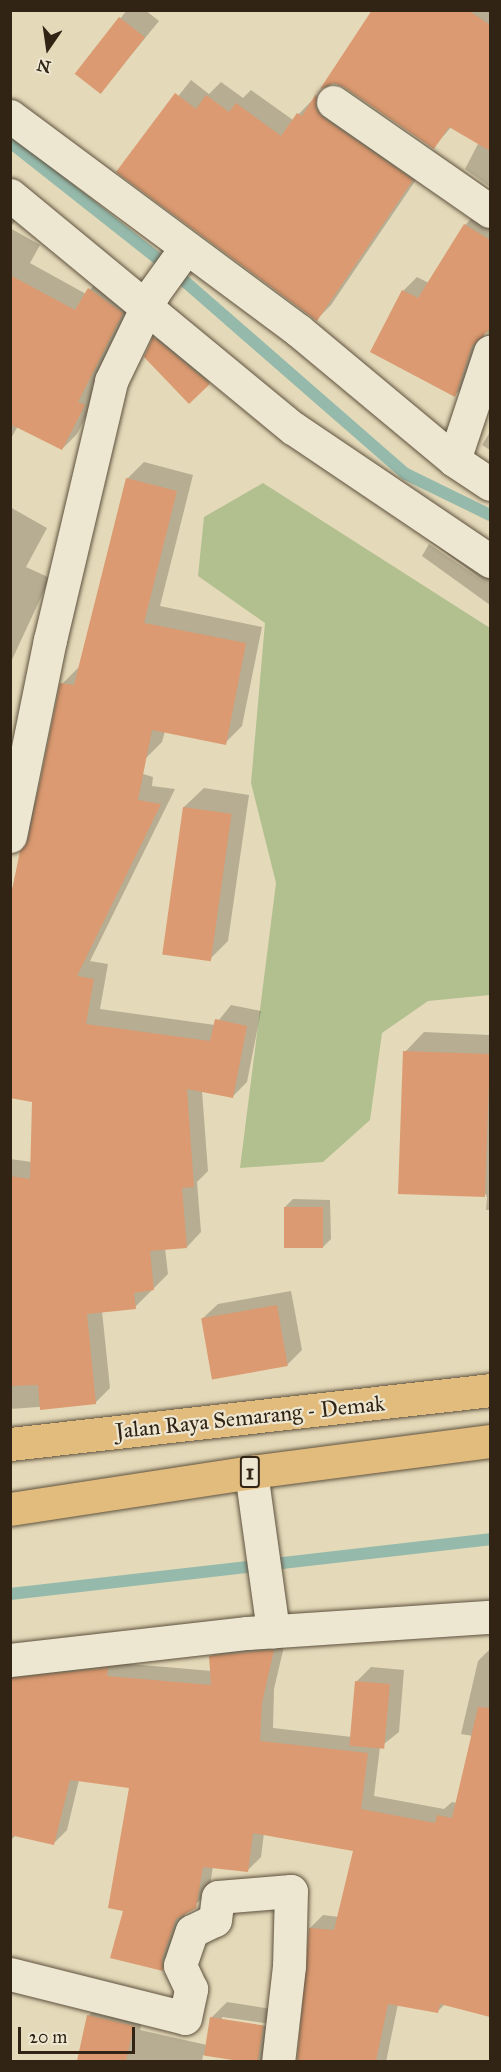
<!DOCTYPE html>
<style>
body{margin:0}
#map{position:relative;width:501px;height:2072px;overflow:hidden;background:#e4d9b8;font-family:"IM FELL Great Primer",serif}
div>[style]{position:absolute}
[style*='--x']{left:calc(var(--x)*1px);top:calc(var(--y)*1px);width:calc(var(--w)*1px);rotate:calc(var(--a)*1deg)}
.green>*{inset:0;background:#b2c090}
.shadow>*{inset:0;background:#0003}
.stream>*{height:12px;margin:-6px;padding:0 6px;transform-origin:6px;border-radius:6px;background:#95baac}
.building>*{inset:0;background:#db9a71;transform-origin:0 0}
.roads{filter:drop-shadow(0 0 2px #5e513e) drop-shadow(0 0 2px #5e513e)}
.minor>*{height:33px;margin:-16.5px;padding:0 16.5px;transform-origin:16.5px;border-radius:16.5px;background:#ede6d1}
.tertiary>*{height:33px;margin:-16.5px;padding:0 16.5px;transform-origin:16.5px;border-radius:16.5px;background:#ede6d1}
.trunk>*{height:33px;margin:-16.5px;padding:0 16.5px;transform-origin:16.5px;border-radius:16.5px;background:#e2bc7c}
span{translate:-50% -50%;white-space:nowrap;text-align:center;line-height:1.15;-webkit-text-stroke:4.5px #ede6d1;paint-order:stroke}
.shield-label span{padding:2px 4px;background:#ede6d1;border:2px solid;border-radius:4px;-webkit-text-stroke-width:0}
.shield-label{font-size:21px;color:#322415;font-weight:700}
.street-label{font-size:22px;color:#322415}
.frame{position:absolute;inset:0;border:12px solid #322415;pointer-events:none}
.north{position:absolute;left:18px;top:18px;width:60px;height:60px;-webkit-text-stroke:4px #ede6d1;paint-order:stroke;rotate:193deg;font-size:16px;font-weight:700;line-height:24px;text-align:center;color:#322415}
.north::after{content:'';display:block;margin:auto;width:21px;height:27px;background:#322415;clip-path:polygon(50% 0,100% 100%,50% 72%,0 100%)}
.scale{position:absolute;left:18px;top:2027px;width:117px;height:27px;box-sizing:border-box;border:3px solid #322415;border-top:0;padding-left:8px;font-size:18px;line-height:21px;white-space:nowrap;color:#322415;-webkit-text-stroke:4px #ede6d1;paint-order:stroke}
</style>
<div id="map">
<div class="green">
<i style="clip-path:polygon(263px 483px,490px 628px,490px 995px,428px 1001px,382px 1033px,370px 1120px,323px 1162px,240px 1168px,276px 883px,251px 783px,265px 623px,198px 576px,204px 517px)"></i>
</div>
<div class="shadow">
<i style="clip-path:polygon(127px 10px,145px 10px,159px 21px,101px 92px,77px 74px)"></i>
<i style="clip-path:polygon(400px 10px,490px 10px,490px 187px,465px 169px,479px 142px,452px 126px,434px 147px,344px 85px,330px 83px,329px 95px,426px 165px,331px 305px,317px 319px,119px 171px,191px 80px,209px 94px,221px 82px,243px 98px,251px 90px,293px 120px)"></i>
<i style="clip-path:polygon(10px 197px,26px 211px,10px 227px)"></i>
<i style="clip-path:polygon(479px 211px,490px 218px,490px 333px,485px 332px,469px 381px,455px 395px,403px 291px,417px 277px,429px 283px,465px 225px)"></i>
<i style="clip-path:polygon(10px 228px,40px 245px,30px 263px,86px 294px,104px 274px,137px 297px,92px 387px,99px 391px,77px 434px,62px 449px,18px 426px,10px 440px)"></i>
<i style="clip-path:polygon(162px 330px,217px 375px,189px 402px,145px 356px)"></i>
<i style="clip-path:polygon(490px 432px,490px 450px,482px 445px)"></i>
<i style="clip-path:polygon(144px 462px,193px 475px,160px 606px,262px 627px,242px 726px,225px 743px,165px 731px,162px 742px,145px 759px,62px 684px,79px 667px,127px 479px)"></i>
<i style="clip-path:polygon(10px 507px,47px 528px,26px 567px,50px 578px,10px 664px)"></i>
<i style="clip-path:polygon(441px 532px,490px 565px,490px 605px,422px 556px,429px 544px,485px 582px,431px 542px)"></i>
<i style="clip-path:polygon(60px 749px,153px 777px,152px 786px,175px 789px,90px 961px,108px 964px,100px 1009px,215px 1025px,231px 1005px,261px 1011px,247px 1082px,232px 1097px,202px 1091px,208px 1171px,197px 1182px,201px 1232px,187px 1247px,165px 1248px,168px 1274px,135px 1307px,102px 1311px,110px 1388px,95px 1403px,10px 1409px,10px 1159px,32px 1162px,34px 1100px,10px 1096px,10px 897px,45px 764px)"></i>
<i style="clip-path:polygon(204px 788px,249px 795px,228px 941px,209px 960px,184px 807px)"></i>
<i style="clip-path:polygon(424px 1032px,490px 1035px,490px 1210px,486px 1210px,487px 1197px,405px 1052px)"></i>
<i style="clip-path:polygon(293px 1199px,330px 1200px,331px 1239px,323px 1247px,285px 1207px)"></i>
<i style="clip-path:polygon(291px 1291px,302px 1350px,287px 1365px,202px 1319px,218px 1304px)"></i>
<i style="clip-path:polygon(286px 1638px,274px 1689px,273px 1728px,352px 1737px,356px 1682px,371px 1667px,404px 1670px,399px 1732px,380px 1747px,374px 1796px,444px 1809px,452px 1802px,457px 1803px,473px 1736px,461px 1734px,478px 1661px,490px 1649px,490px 2015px,445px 2004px,438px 2011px,398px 2004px,386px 2062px,298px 2062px,310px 1928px,323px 1915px,339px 1917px,354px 1850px,264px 1833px,261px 1857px,248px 1870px,213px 1866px,209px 1893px,186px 1912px,175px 1944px,175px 1957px,162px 1970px,124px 1910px,131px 1787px,79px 1780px,67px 1830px,54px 1843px,16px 1835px,10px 1841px,10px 1665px,119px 1663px,212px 1671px,211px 1657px,224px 1644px)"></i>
<i style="clip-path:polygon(evenodd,227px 2002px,278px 2010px,274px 2048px,261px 2062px,203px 2055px,202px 2062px,79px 2062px,88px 2016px,99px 2006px,143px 2016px,140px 2030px,207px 2045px,212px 2017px,227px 2002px,222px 2017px,271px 2024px,271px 2027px,222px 2020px,222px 2017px)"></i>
</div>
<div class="stream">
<i style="--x:10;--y:142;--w:199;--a:38.3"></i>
<i style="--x:166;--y:265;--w:318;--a:41.1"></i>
<i style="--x:406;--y:474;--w:93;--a:26"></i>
<i style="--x:10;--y:1594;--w:483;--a:-6.5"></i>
</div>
<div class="building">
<i style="clip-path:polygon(372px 10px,468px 10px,490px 25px,490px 151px,449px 127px,434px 149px,344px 87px,334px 83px,320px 89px)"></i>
<i style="left:119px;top:17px;width:33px;height:72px;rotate:38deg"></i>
<i style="clip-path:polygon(175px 93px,196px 109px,206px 95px,229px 112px,236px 103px,281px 136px,297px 113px,302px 116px,316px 94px,316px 109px,322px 117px,413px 180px,317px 321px,116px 172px)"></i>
<i style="clip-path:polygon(464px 224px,490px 240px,490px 329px,472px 346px,455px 397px,370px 352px,402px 290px,418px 298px)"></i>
<i style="clip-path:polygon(10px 275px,75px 310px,88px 288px,123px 313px,78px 402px,85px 405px,62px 450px,10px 424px)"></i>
<i style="clip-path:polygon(153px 337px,210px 384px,189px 404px,144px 357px)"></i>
<i style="clip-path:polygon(126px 478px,177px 491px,144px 623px,246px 643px,226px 745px,152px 730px,138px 800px,161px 804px,77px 976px,94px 979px,86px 1024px,210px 1041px,215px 1019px,247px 1026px,233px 1098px,187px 1089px,194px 1187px,182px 1188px,187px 1248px,150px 1251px,154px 1290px,134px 1293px,136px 1309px,87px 1314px,96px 1404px,40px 1410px,38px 1385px,10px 1386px,10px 1176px,30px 1179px,32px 1102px,10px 1098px,10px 900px,20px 851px,28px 840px,60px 683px,74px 685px)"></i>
<i style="left:183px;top:807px;width:49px;height:149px;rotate:8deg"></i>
<i style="left:403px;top:1051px;width:87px;height:143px;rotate:2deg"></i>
<i style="left:284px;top:1207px;width:39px;height:41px"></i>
<i style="left:277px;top:1305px;width:62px;height:77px;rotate:80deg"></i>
<i style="clip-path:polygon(274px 1650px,262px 1703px,260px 1741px,368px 1753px,361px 1809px,435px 1823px,437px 1815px,452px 1818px,478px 1707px,490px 1708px,490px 2017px,440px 2004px,438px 2013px,388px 2004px,376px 2061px,297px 2061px,309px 1928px,334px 1930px,353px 1851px,253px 1833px,248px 1872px,203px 1867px,196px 1908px,176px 1919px,162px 1959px,163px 1971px,110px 1958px,123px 1911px,108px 1908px,129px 1788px,70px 1780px,54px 1845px,10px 1835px,10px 1678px,108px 1668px,107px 1676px,211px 1685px,209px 1656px)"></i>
<i style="left:355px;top:1681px;width:35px;height:65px;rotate:5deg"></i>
<i style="clip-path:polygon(87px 2015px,134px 2026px,126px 2061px,77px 2061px)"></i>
<i style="left:210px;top:2017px;width:54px;height:39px;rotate:9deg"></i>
</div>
<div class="roads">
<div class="minor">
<i style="--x:333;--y:102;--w:191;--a:34.8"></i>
<i style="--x:10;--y:116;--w:359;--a:36.6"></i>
<i style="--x:298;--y:330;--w:203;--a:39.8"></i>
<i style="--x:454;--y:460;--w:43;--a:33.7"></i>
<i style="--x:10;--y:195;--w:367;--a:39.5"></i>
<i style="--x:293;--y:428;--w:238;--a:34"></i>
<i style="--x:454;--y:460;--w:114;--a:-71.6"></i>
<i style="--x:10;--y:836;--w:200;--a:-78.5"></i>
<i style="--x:50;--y:640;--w:266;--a:-76.7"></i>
<i style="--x:111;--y:381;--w:99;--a:-64.2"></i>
<i style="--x:154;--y:292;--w:53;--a:-54.2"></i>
<i style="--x:251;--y:1472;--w:161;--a:82.1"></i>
<i style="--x:10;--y:1974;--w:180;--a:14.1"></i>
<i style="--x:185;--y:2018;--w:30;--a:-78"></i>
<i style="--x:191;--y:1989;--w:26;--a:-115"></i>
<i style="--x:180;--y:1965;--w:36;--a:-71"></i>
<i style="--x:192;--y:1931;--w:25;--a:-26"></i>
<i style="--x:215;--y:1920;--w:23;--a:-83"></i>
<i style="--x:218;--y:1897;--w:73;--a:-4.7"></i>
<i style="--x:291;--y:1891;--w:75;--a:91.5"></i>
<i style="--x:289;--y:1966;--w:97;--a:96.5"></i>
</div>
<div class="tertiary">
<i style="--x:10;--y:1660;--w:239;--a:-6.5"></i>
<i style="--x:247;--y:1633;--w:244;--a:-3.8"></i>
</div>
<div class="trunk">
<i style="--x:10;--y:1444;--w:483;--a:-6.4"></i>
<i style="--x:10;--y:1509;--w:244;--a:-8.7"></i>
<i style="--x:251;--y:1472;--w:241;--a:-7.4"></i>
</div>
</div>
<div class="shield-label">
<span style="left:250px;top:1472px">1</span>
</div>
<div class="street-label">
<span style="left:250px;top:1417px;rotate:-6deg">Jalan Raya Semarang - Demak</span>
</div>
<div class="frame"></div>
<div class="north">N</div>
<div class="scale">20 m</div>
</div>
